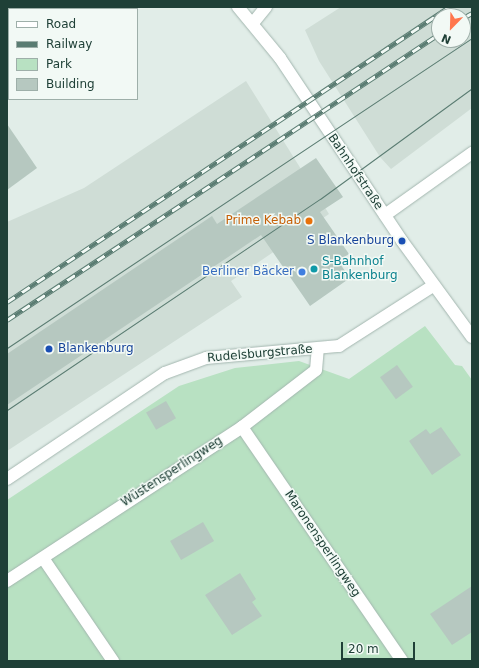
<!DOCTYPE html>
<meta charset="utf-8">
<style>
body{margin:0}
#map{position:relative;width:479px;height:668px;overflow:hidden;background:#e1ede8;font-family:"DejaVu Sans",sans-serif}
div>[style]{position:absolute}
[style*='--x']{left:calc(var(--x)*1px);top:calc(var(--y)*1px);width:calc(var(--w)*1px);rotate:calc(var(--a)*1deg)}
.built>*{inset:0;background:#cfddd6}
.green>*{inset:0;background:#b8e1c2}
.stream>*{height:7px;margin:-3.5px;padding:0 3.5px;transform-origin:3.5px;border-radius:3.5px;background:#83cdd8}
.building>*{inset:0;background:#b6c8c0;transform-origin:0 0}
.roads{filter:drop-shadow(0 0 1px #a3b6af) drop-shadow(0 0 1px #a3b6af)}
.service>*{height:12px;margin:-6px;padding:0 6px;transform-origin:6px;border-radius:6px;background:#fff}
.minor>*{height:12px;margin:-6px;padding:0 6px;transform-origin:6px;border-radius:6px;background:#fff}
.secondary>*{height:12px;margin:-6px;padding:0 6px;transform-origin:6px;border-radius:6px;background:#fff}
.tram>*{height:1px;margin:-0.5px;padding:0 0.5px;transform-origin:0.5px;border-radius:0.5px;background:#5a7c72}
.rail>*{height:4.5px;margin-top:-2.25px;transform-origin:0;background:repeating-linear-gradient(90deg,#f2f9f5 0 9px,#5a7c72 0 18px);box-sizing:border-box;border-block:1px solid #5a7c72}
.dots>*{width:11px;height:11px;translate:-50% -50%;box-sizing:border-box;border:2px solid #f2f9f5;border-radius:50%}
span{translate:-50% -50%;white-space:nowrap;text-align:center;line-height:1.15;-webkit-text-stroke:3px #f2f9f5;paint-order:stroke}
.street-label{font-size:12px;color:#1f4037}
.food-label{font-size:12px;color:#c56008}
.right{translate:-100% -50%;text-align:right}
.transit-label{font-size:12px;color:#164399}
.left{translate:0 -50%;text-align:left}
.culture-label{font-size:12px;color:#0d838f}
.shop-label{font-size:12px;color:#366cbe}
.frame{position:absolute;inset:0;border:8px solid #1f4037;pointer-events:none}
.legend{position:absolute;left:8px;top:8px;width:130px;height:92px;box-sizing:border-box;background:#f2f9f5;border:1px solid #9eafa9;margin:0;padding:5px 7px;list-style:none;font-size:12px;color:#1f4037}
.legend li{display:flex;align-items:center;gap:8px;height:20px}
.legend b{width:20px;border:1px solid #9eafa9}
.north{position:absolute;left:431px;top:8px;width:40px;height:40px;box-sizing:border-box;background:#f2f9f5;border:1px solid #9eafa9;border-radius:50%;rotate:203deg;font-size:11px;font-weight:700;line-height:16px;text-align:center;color:#1f4037}
.north::after{content:'';display:block;margin:auto;width:14px;height:18px;background:#ff764d;clip-path:polygon(50% 0,100% 100%,50% 72%,0 100%)}
.scale{position:absolute;left:341px;top:642px;width:74px;height:18px;box-sizing:border-box;border:2px solid #1f4037;border-top:0;padding-left:5px;font-size:12px;line-height:14px;white-space:nowrap;color:#1f4037;-webkit-text-stroke:3px #f2f9f5;paint-order:stroke}
</style>
<div id="map">
<div class="built">
<i style="clip-path:polygon(evenodd,341px 7px,472px 7px,472px 108px,391px 169px,380px 157px,319px 61px,305px 30px,341px 7px,439px 16px,463px 16px,463px 40px,439px 40px,439px 16px)"></i>
<i style="clip-path:polygon(246px 81px,329px 214px,231px 281px,242px 297px,7px 451px,7px 222px,84px 188px)"></i>
</div>
<div class="green">
<i style="clip-path:polygon(7px 7px,96px 7px,9px 9px,7px 65px)"></i>
<i style="clip-path:polygon(425px 326px,455px 365px,462px 366px,472px 380px,472px 661px,7px 661px,7px 500px,179px 386px,235px 368px,299px 361px,349px 379px)"></i>
</div>
<div class="stream">
<i style="--x:41;--y:9;--w:4;--a:-34"></i>
<i style="--x:7;--y:30;--w:3;--a:-45"></i>
</div>
<div class="building">
<i style="clip-path:polygon(7px 124px,37px 168px,7px 190px)"></i>
<i style="clip-path:polygon(316px 158px,343px 197px,320px 212px,349px 254px,338px 261px,350px 278px,310px 306px,261px 235px,7px 405px,7px 354px,212px 216px,217px 224px)"></i>
<i style="left:397px;top:365px;width:27px;height:21px;rotate:54deg"></i>
<i style="left:166px;top:401px;width:20px;height:23px;rotate:60deg"></i>
<i style="clip-path:polygon(441px 427px,461px 455px,432px 475px,409px 441px,426px 429px,430px 434px)"></i>
<i style="left:203px;top:522px;width:22px;height:38px;rotate:60deg"></i>
<i style="clip-path:polygon(240px 573px,256px 599px,252px 602px,262px 616px,232px 635px,205px 595px)"></i>
<i style="clip-path:polygon(472px 586px,472px 632px,452px 645px,430px 614px)"></i>
</div>
<div class="roads">
<div class="service">
<i style="--x:253;--y:23;--w:21;--a:-51"></i>
<i style="--x:385;--y:215;--w:107;--a:-35.5"></i>
<i style="--x:242;--y:427;--w:283;--a:55.6"></i>
<i style="--x:43;--y:558;--w:125;--a:55.8"></i>
<i style="--x:7;--y:581;--w:281;--a:-33.2"></i>
<i style="--x:242;--y:427;--w:93;--a:-37.6"></i>
<i style="--x:316;--y:370;--w:21;--a:-85"></i>
</div>
<div class="minor">
<i style="--x:7;--y:479;--w:190;--a:-33.9"></i>
<i style="--x:165;--y:373;--w:44;--a:-20.1"></i>
<i style="--x:206;--y:358;--w:134;--a:-5.2"></i>
<i style="--x:339;--y:346;--w:112;--a:-32.6"></i>
</div>
<div class="secondary">
<i style="--x:238;--y:7;--w:66;--a:50.5"></i>
<i style="--x:280;--y:58;--w:220;--a:56.3"></i>
<i style="--x:402;--y:241;--w:119;--a:53.9"></i>
</div>
</div>
<div class="tram">
<i style="--x:7;--y:348;--w:559;--a:-33.69"></i>
<i style="--x:7;--y:410;--w:377;--a:-34"></i>
<i style="--x:320;--y:199;--w:188;--a:-36.1"></i>
</div>
<div class="rail">
<i style="--x:463;--y:18;--w:10;--a:-29"></i>
<i style="--x:7;--y:302;--w:531;--a:-33.72"></i>
<i style="--x:7;--y:320;--w:518;--a:-33.51"></i>
</div>
<div class="dots">
<i style="left:309px;top:221px;background:#e8710a"></i>
<i style="left:402px;top:241px;background:#1a4fb4"></i>
<i style="left:314px;top:269px;background:#0f9aa8"></i>
<i style="left:302px;top:272px;background:#3f7fe0"></i>
<i style="left:49px;top:349px;background:#1a4fb4"></i>
</div>
<div class="street-label">
<span style="left:355px;top:172px;rotate:56deg">Bahnhofstraße</span>
<span style="left:260px;top:354px;rotate:-5deg">Rudelsburgstraße</span>
<span style="left:172px;top:472px;rotate:-33deg">Wüstensperlingweg</span>
<span style="left:322px;top:544px;rotate:56deg">Maronensperlingweg</span>
</div>
<div class="food-label">
<span class="right" style="left:301px;top:221px">Prime Kebab</span>
</div>
<div class="transit-label">
<span class="right" style="left:394px;top:241px">S Blankenburg</span>
<span class="left" style="left:58px;top:349px">Blankenburg</span>
</div>
<div class="culture-label">
<span class="left" style="left:322px;top:269px">S-Bahnhof<br>Blankenburg</span>
</div>
<div class="shop-label">
<span class="right" style="left:294px;top:272px">Berliner Bäcker</span>
</div>
<div class="frame"></div>
<ul class="legend">
<li><b style="height:5px;background:#fff"></b>Road</li>
<li><b style="height:5px;background:#5a7c72"></b>Railway</li>
<li><b style="height:11px;background:#b8e1c2"></b>Park</li>
<li><b style="height:11px;background:#b6c8c0"></b>Building</li>
</ul>
<div class="north">N</div>
<div class="scale">20 m</div>
</div>
